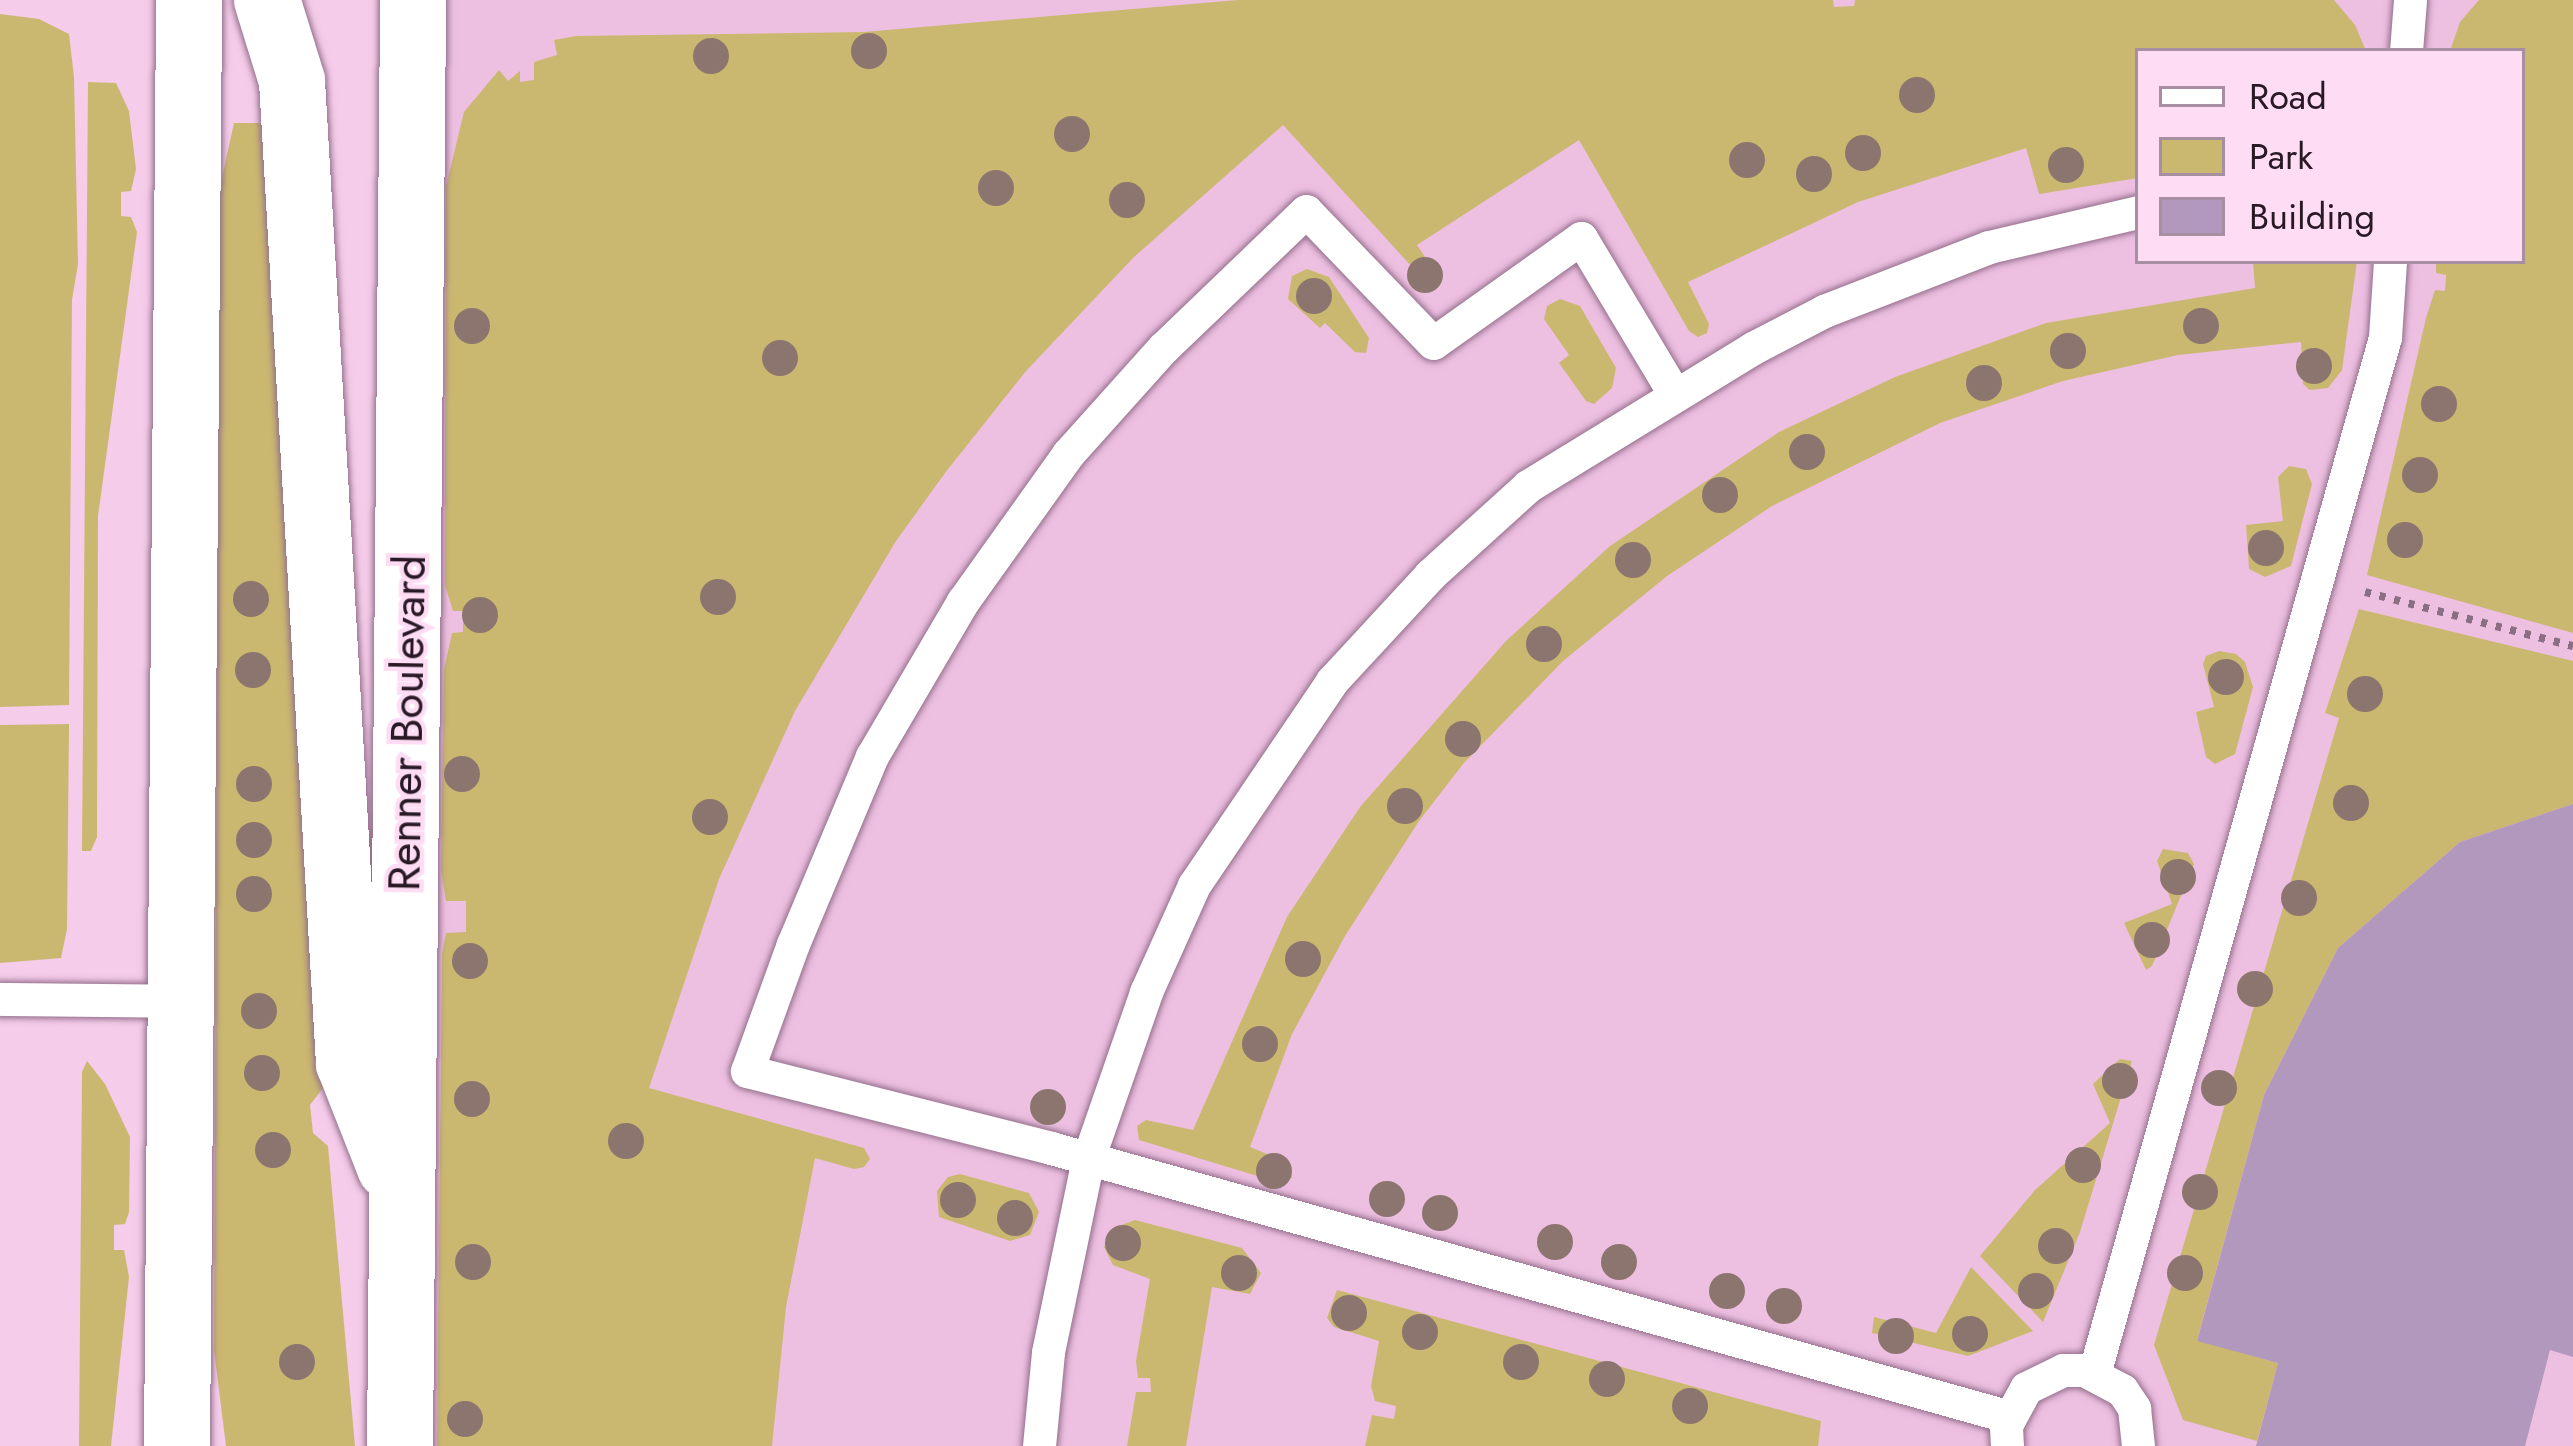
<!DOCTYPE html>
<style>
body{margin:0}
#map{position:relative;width:2573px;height:1446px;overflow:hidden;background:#f5ccea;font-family:Jost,sans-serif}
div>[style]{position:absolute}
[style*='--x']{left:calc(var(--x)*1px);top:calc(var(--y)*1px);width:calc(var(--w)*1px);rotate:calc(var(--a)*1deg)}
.built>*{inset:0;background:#edbfe1}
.green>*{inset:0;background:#cbb870}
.building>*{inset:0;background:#b298bd}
.path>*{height:8px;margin-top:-4px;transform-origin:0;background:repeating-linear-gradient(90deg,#8a6e83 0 6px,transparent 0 15px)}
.roads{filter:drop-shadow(0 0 3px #946f8b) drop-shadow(0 0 3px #946f8b)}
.lane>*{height:33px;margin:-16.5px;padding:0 16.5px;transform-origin:16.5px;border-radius:16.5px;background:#fff}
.secondary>*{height:66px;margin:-33px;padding:0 33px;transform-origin:33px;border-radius:33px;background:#fff}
.trees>*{width:36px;height:36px;margin:-18px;border-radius:50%;background:#8c756e}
span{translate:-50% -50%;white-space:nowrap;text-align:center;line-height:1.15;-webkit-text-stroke:9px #fddcf4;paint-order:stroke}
.street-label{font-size:45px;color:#281925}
.legend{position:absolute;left:2135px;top:48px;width:390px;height:216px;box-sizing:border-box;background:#fddcf4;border:3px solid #a88ea1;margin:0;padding:15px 21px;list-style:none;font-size:36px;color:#281925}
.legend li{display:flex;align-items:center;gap:24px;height:60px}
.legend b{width:60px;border:3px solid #a88ea1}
</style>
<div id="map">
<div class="built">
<i style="clip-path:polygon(evenodd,413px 0,2573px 0,2573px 1446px,400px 1446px,413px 0,2138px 51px,2522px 51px,2522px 261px,2138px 261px,2138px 51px)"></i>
</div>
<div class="green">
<i style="clip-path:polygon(1238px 0,1833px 0,1834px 7px,1854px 6px,1855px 0,2334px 0,2355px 25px,2366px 51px,2138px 51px,2138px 178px,2039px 194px,2026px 148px,1858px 202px,1688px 282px,1709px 324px,1707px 333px,1698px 337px,1689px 331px,1579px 140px,1417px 245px,1441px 281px,1432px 289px,1283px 125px,1134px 257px,1026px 371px,945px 473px,896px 541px,795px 711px,719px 879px,649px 1088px,864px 1148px,870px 1159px,864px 1167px,854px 1169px,815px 1158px,786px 1307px,772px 1446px,437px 1446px,442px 954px,446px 933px,466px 932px,466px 901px,446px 901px,441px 871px,444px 669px,452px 633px,463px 632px,463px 611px,453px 611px,445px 585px,446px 186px,464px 112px,499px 70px,508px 81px,520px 71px,520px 82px,534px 80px,534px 62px,557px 55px,554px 40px,576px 36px,864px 32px)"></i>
<i style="clip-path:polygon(2479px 0,2573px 0,2573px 633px,2367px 575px,2426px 318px,2435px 290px,2445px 291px,2446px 275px,2436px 273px,2436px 261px,2522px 261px,2522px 51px,2450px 51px,2460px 22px)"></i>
<i style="clip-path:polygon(0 14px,39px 19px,69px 34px,74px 77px,78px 264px,72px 300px,69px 705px,0 707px)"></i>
<i style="clip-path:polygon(88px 82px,116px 83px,129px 111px,136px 169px,131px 191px,121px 192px,121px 216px,131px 217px,137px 232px,98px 516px,97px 837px,91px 851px,82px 851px)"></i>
<i style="clip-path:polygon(234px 123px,265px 123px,323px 1088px,310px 1105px,313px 1133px,328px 1146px,355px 1446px,226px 1446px,214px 1350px,219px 191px)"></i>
<i style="clip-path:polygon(2253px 261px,2357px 261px,2342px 370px,2328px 388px,2310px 390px,2303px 384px,2301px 342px,2178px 355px,2063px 381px,1940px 423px,1772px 506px,1667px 576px,1563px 661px,1463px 764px,1419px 821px,1345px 936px,1292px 1034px,1250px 1147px,1289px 1163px,1292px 1178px,1274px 1181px,1139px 1140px,1137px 1126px,1146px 1120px,1193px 1130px,1287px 917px,1360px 807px,1506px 641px,1610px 546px,1779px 432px,1895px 377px,2046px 323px,2255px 288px)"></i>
<i style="clip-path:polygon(1307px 269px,1329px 277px,1369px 338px,1366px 353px,1355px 352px,1325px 323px,1320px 328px,1288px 299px,1292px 276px)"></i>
<i style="clip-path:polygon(1560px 299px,1580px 306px,1616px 368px,1612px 388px,1594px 404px,1586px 401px,1559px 363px,1569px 355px,1544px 319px,1547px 306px)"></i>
<i style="clip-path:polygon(2289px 466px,2306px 469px,2312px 484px,2291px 566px,2265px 577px,2249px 569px,2246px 525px,2283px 521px,2278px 477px)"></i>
<i style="clip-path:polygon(2359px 609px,2573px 661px,2573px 804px,2460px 842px,2338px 948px,2264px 1095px,2197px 1340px,2278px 1363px,2257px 1441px,2183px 1420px,2154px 1345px,2339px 718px,2325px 713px)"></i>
<i style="clip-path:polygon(2219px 651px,2236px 654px,2245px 662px,2253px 687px,2235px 754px,2215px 764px,2206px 757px,2196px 712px,2214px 707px,2203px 664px,2206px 656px)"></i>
<i style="clip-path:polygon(69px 724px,67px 929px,61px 958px,0 963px,0 725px)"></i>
<i style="clip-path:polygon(2163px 849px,2188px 853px,2194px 864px,2152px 966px,2146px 970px,2124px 923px,2172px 904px,2157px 861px)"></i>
<i style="clip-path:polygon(2120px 1059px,2132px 1061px,2080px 1232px,2043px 1322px,1980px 1256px,2035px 1190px,2110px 1123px,2093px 1084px)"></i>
<i style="clip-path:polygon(87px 1061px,105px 1084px,130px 1137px,129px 1212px,125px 1224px,114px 1225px,114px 1250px,124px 1250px,129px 1277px,111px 1446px,79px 1446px,82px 1072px)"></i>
<i style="clip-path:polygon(960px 1174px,1029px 1193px,1039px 1212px,1030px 1235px,1010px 1241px,939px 1217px,937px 1191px,948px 1177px)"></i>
<i style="clip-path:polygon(1135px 1220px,1242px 1248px,1261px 1273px,1250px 1294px,1212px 1287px,1186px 1446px,1127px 1446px,1136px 1392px,1151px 1392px,1150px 1378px,1138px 1378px,1136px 1361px,1150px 1279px,1113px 1265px,1104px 1247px,1116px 1227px)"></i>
<i style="clip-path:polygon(1971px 1267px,2033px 1331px,1968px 1356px,1872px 1333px,1874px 1317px,1936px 1333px)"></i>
<i style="clip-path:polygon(1337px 1290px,1821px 1421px,1818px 1446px,1365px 1446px,1372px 1415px,1394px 1419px,1396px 1406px,1375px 1401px,1371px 1386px,1379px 1341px,1334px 1327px,1327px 1318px)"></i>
</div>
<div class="building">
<i style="clip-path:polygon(2573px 804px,2573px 1357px,2550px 1350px,2525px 1446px,2256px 1446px,2278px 1363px,2197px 1341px,2264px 1095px,2338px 948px,2460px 842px)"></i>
</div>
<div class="path">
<i style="--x:2365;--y:592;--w:215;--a:14.6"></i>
</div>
<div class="roads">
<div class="lane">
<i style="--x:2406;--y:51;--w:51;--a:-85.5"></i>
<i style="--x:1675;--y:395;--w:183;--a:-120.9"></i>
<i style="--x:1581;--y:238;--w:181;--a:144.6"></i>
<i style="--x:1433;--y:343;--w:183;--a:-133.9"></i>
<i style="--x:1306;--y:211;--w:198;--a:136.2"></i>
<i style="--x:1163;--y:348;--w:142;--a:131.9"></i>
<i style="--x:1068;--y:454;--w:181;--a:125.5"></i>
<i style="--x:963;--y:601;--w:180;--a:120.4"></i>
<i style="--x:872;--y:756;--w:204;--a:112.8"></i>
<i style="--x:793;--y:944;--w:135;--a:109.9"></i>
<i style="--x:747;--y:1071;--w:314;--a:14.2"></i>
<i style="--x:1051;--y:1148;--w:996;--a:15.67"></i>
<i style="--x:0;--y:999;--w:181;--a:0.6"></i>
<i style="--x:2094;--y:1374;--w:1077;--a:-74.32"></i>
<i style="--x:2385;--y:337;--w:76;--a:-86.2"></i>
<i style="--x:1039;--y:1446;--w:94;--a:-84.5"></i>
<i style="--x:1048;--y:1352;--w:197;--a:-78.3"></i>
<i style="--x:1088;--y:1159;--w:177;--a:-70.8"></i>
<i style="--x:1146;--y:992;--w:117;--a:-65.8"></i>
<i style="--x:1194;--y:885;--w:246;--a:-55.9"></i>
<i style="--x:1332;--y:681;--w:144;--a:-47.2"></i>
<i style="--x:1430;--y:575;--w:132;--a:-42.2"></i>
<i style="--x:1528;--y:486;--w:264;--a:-31.5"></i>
<i style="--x:1753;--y:348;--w:80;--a:-27.5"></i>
<i style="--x:1824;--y:311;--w:177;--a:-21.2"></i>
<i style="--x:1989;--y:247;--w:153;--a:-13.2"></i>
<i style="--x:2007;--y:1446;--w:21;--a:-93"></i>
<i style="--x:2006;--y:1425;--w:42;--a:-61.6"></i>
<i style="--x:2026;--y:1388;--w:41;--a:-25.9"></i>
<i style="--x:2063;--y:1370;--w:21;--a:0"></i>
<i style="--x:2084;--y:1370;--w:43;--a:27.8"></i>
<i style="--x:2122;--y:1390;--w:22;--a:56"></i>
<i style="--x:2134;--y:1408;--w:38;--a:84"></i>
</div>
<div class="secondary">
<i style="--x:267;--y:0;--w:85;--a:72.8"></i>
<i style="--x:292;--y:81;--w:984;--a:86.68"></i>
<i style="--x:349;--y:1063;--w:112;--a:68.5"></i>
<i style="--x:177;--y:1446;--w:1446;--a:-89.52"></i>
<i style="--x:400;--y:1446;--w:1446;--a:-89.48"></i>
</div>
</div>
<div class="trees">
<i style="left:869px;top:51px"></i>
<i style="left:711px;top:56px"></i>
<i style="left:1917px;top:95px"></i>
<i style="left:1072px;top:134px"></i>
<i style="left:1863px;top:153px"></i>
<i style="left:1747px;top:160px"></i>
<i style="left:2066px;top:165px"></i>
<i style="left:1814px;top:174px"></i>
<i style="left:996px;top:188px"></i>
<i style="left:1127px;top:200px"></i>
<i style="left:1425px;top:275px"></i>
<i style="left:1314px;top:296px"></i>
<i style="left:472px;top:326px"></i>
<i style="left:2201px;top:326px"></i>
<i style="left:2068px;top:351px"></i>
<i style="left:780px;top:358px"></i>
<i style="left:2314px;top:366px"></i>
<i style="left:1984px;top:383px"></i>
<i style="left:2439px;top:404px"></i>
<i style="left:1807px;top:452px"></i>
<i style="left:2420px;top:475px"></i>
<i style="left:1720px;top:495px"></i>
<i style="left:2405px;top:540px"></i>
<i style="left:2266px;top:548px"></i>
<i style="left:1633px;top:560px"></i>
<i style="left:718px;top:597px"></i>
<i style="left:251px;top:599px"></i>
<i style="left:480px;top:615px"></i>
<i style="left:1544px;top:644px"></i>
<i style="left:253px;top:670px"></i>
<i style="left:2226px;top:677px"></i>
<i style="left:2365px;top:694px"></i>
<i style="left:1463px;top:739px"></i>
<i style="left:462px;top:774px"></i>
<i style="left:254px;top:784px"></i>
<i style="left:2351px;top:803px"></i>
<i style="left:1405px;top:806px"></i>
<i style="left:710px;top:817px"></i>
<i style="left:254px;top:840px"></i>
<i style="left:2178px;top:877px"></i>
<i style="left:254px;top:894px"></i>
<i style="left:2299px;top:898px"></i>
<i style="left:2152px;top:940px"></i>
<i style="left:1303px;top:959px"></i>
<i style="left:470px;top:961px"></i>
<i style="left:2255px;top:989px"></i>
<i style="left:259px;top:1011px"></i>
<i style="left:1260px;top:1044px"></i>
<i style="left:262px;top:1073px"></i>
<i style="left:2120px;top:1081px"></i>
<i style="left:2219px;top:1088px"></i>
<i style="left:472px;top:1099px"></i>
<i style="left:1048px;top:1107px"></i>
<i style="left:626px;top:1141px"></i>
<i style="left:273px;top:1150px"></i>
<i style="left:2083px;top:1165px"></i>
<i style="left:1274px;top:1171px"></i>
<i style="left:2200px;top:1192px"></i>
<i style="left:1387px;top:1199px"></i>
<i style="left:958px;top:1200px"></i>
<i style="left:1440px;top:1213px"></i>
<i style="left:1015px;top:1218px"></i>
<i style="left:1555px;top:1242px"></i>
<i style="left:1123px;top:1243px"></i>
<i style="left:2056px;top:1246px"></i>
<i style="left:473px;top:1262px"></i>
<i style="left:1619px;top:1262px"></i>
<i style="left:1239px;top:1273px"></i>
<i style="left:2185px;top:1273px"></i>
<i style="left:1727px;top:1291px"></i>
<i style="left:2036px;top:1291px"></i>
<i style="left:1784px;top:1306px"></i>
<i style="left:1349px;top:1313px"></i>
<i style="left:1420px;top:1332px"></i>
<i style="left:1970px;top:1334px"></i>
<i style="left:1896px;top:1336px"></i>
<i style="left:297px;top:1362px"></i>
<i style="left:1521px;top:1362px"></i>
<i style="left:1607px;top:1379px"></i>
<i style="left:1690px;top:1406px"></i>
<i style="left:465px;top:1419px"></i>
</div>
<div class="street-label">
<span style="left:407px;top:723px;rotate:-89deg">Renner Boulevard</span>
</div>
<ul class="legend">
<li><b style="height:15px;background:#fff"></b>Road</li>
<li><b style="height:33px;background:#cbb870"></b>Park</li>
<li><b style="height:33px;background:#b298bd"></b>Building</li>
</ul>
</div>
